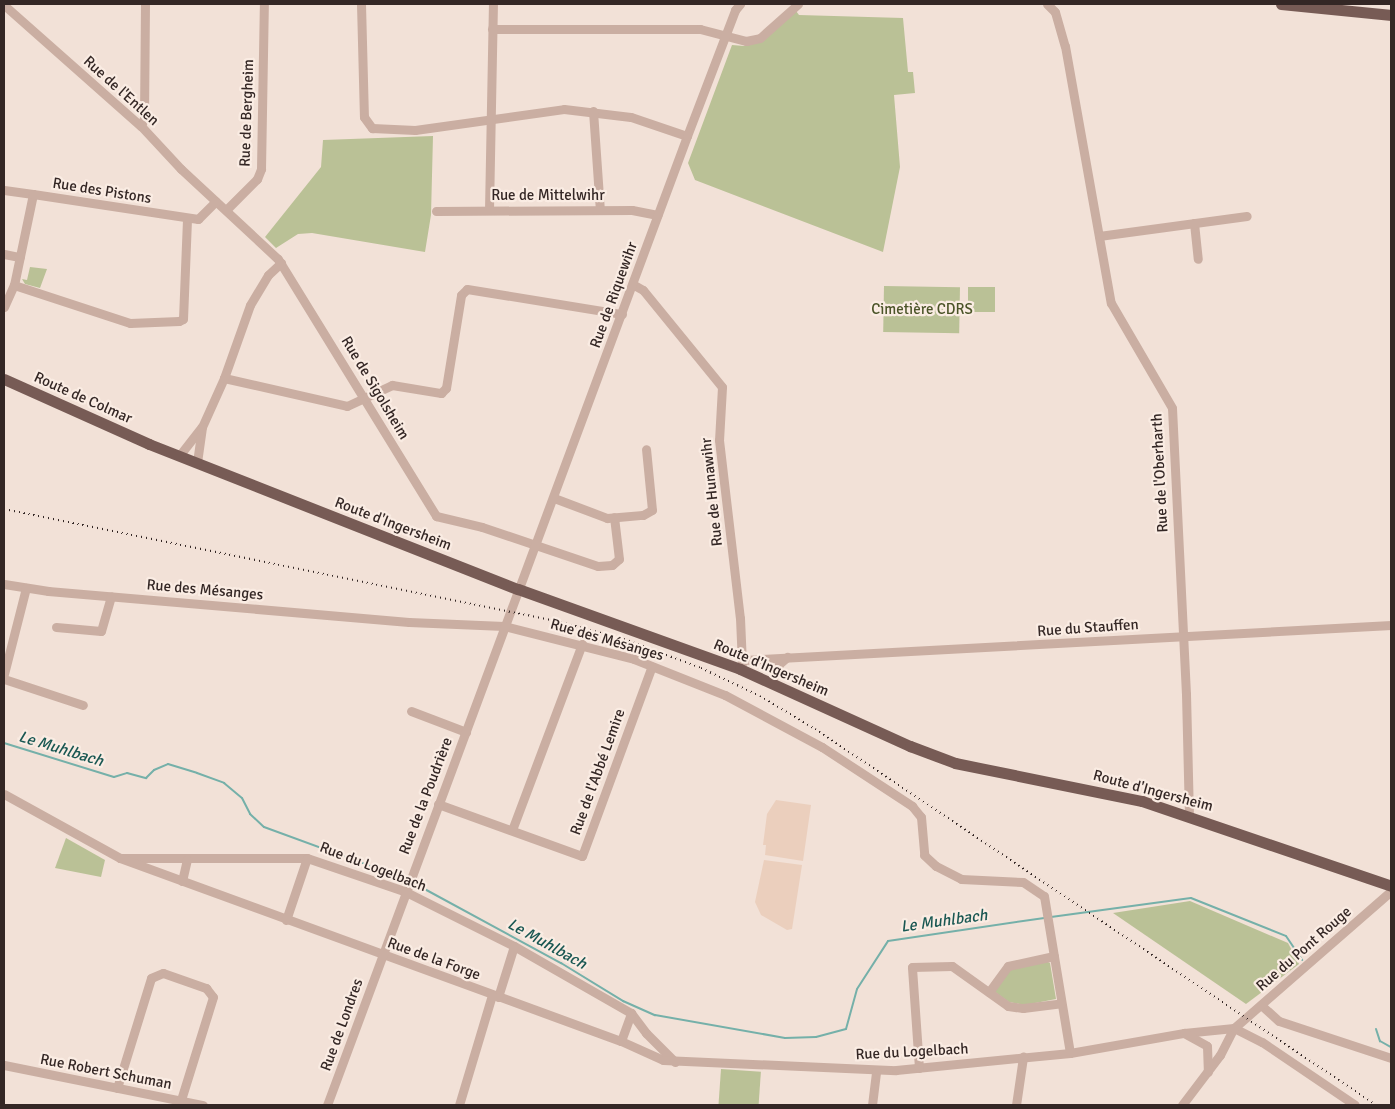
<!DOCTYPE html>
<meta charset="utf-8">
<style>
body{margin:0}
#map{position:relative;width:1395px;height:1109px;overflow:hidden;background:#f2e1d7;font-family:Signika,sans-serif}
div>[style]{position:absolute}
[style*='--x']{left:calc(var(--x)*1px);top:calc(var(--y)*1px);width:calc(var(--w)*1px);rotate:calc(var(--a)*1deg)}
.green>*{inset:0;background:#bac196;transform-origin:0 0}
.plaza>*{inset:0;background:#ebcfbd}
.stream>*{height:2px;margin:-1px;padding:0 1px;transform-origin:1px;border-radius:1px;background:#75b0a9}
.minor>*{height:9px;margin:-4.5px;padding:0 4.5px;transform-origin:4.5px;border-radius:4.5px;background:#caaea2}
.major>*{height:11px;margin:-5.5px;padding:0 5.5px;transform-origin:5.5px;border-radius:5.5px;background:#775b55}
.rail>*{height:2px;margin-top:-1px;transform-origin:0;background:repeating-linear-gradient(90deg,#342725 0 1px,transparent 0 5px)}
span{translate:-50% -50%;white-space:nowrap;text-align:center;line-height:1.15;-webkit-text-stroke:4.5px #faece3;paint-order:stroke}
.street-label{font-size:15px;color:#342725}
.park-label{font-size:15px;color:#4b5428}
.water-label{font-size:16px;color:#195752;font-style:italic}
.frame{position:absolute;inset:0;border:5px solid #342725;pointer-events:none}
</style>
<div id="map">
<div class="green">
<i style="clip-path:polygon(796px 11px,799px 15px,903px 18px,908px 72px,913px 72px,915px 93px,894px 95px,900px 167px,883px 252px,695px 180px,688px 163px,732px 45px,744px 46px,763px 41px)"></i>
<i style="clip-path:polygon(433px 136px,431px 215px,425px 252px,312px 233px,298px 234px,276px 248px,265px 237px,321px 167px,323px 140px)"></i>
<i style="clip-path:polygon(30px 267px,47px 269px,40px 288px,25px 284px,22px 279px,27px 280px)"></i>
<i style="left:884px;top:286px;width:76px;height:46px;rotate:1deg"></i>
<i style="left:968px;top:287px;width:27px;height:25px"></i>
<i style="clip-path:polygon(66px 838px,105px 860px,101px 877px,55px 868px)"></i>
<i style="clip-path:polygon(1190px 901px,1288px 943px,1299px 964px,1246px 1004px,1113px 913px)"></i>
<i style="clip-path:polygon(1046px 961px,1050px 963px,1056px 999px,1025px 1005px,1009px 1002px,995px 992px,995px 988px,1010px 970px)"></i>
<i style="left:721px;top:1069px;width:40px;height:36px;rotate:4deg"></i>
</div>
<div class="plaza">
<i style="clip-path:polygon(776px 800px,811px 805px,803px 861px,765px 855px,766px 845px,763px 845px,767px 814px)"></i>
<i style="clip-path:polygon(764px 860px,802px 865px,792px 929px,787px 930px,761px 915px,755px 902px)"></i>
</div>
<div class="stream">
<i style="--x:4;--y:743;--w:115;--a:17.2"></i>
<i style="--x:114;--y:777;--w:14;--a:-17"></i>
<i style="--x:127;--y:773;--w:20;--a:15"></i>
<i style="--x:146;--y:778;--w:11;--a:-45"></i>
<i style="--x:154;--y:770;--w:15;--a:-23"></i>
<i style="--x:168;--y:764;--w:30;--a:17"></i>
<i style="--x:197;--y:773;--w:29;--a:20"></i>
<i style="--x:224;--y:783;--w:23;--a:40"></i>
<i style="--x:242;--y:798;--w:18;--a:63"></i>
<i style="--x:250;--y:814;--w:19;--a:43"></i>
<i style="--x:264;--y:827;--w:148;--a:20.1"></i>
<i style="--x:419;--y:886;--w:162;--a:28.5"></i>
<i style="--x:561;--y:963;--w:73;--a:31.5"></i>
<i style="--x:623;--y:1001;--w:35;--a:24"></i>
<i style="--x:655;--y:1015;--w:132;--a:10"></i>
<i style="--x:785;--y:1038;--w:31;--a:-2"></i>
<i style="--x:816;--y:1037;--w:31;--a:-15"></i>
<i style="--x:846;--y:1029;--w:41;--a:-74.6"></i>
<i style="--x:857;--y:989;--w:57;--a:-57.1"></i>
<i style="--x:888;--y:941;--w:158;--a:-8.4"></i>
<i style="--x:1051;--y:917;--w:141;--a:-7.7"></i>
<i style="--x:1191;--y:898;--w:102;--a:21.8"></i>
<i style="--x:1286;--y:936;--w:29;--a:56"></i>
<i style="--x:1376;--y:1029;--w:13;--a:72"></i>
<i style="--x:1380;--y:1041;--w:13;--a:29"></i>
</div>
<div class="minor">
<i style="--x:361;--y:4;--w:113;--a:88.5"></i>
<i style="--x:364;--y:117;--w:14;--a:54"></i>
<i style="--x:372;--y:128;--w:43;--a:2.7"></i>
<i style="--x:415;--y:130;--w:150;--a:-8"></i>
<i style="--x:564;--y:109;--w:67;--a:6.8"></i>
<i style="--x:631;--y:117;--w:59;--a:18.7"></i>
<i style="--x:1047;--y:4;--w:11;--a:45"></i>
<i style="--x:1055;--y:12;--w:35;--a:74"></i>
<i style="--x:1065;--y:46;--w:261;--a:79.9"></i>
<i style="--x:1111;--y:303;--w:121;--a:59.8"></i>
<i style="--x:1172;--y:408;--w:286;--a:87.2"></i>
<i style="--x:1186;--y:694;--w:121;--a:88.6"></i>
<i style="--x:4;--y:5;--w:183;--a:41.5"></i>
<i style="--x:141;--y:126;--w:59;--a:47.1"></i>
<i style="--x:181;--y:169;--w:132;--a:42.9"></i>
<i style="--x:278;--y:259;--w:302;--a:58.4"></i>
<i style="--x:436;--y:516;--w:47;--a:13.4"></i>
<i style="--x:482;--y:527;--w:122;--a:18.6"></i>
<i style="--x:598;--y:566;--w:14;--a:-4"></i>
<i style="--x:612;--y:565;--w:9;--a:-41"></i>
<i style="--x:619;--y:559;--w:42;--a:-96.8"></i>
<i style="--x:492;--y:29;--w:208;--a:0"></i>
<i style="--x:700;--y:29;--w:48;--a:14.6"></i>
<i style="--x:746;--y:41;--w:14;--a:-12"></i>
<i style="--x:760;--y:38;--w:51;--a:-41.8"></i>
<i style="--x:593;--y:111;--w:99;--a:86"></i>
<i style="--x:141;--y:126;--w:9;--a:-69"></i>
<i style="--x:144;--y:118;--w:114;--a:-89.5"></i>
<i style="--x:4;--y:190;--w:29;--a:8"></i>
<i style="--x:226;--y:210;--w:44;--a:-45"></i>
<i style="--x:257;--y:179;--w:11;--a:-68"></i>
<i style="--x:261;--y:169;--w:165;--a:-89"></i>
<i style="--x:489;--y:210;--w:206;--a:-88.9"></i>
<i style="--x:436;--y:211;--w:196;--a:-0.3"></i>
<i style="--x:632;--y:210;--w:26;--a:11"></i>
<i style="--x:1194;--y:223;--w:36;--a:84"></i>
<i style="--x:1099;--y:236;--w:149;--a:-7.7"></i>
<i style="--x:4;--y:254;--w:16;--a:11"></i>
<i style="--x:14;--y:285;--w:122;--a:18.1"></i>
<i style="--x:130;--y:323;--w:49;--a:-2.3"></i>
<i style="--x:179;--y:321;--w:4;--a:-27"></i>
<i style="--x:183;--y:319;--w:101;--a:-87.7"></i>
<i style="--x:634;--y:285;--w:10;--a:29"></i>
<i style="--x:643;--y:290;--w:125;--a:50.8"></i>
<i style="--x:722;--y:387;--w:53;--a:93.2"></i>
<i style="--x:719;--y:440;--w:179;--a:83.3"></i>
<i style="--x:740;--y:618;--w:46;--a:87.5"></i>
<i style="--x:4;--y:307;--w:24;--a:-66"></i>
<i style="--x:14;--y:285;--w:93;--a:-78.2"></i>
<i style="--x:33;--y:194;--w:167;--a:8.6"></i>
<i style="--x:198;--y:219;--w:25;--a:-45"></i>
<i style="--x:224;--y:378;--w:126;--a:12.8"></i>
<i style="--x:347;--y:406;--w:50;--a:-25"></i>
<i style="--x:392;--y:385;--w:50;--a:9.3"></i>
<i style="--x:441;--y:393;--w:7;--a:-45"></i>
<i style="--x:446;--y:388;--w:94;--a:-80.8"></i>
<i style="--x:461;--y:295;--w:8;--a:-45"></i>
<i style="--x:467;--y:289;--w:157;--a:9.2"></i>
<i style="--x:202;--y:427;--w:54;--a:-65.8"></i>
<i style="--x:224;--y:378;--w:77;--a:-70.4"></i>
<i style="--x:250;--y:305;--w:35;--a:-59"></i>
<i style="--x:268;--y:275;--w:18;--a:-43"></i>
<i style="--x:179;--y:456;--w:37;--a:-52"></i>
<i style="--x:202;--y:427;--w:36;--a:98"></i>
<i style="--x:554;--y:498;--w:57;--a:20.7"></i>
<i style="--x:607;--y:518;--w:36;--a:-5"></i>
<i style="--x:643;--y:515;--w:10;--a:-29"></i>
<i style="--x:652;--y:510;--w:61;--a:-95.6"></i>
<i style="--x:4;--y:584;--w:45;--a:9"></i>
<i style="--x:48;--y:591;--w:362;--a:4.9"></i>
<i style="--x:409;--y:622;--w:95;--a:2.4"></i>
<i style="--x:504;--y:626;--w:134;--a:14.2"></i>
<i style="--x:634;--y:659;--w:98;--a:21.6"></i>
<i style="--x:725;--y:695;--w:110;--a:28.2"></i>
<i style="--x:822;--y:747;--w:108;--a:33.2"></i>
<i style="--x:912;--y:806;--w:14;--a:51"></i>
<i style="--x:921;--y:817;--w:38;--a:85"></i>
<i style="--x:924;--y:855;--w:16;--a:43"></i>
<i style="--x:936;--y:866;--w:28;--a:27"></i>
<i style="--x:961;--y:879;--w:62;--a:2.8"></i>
<i style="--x:1023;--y:882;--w:25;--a:34"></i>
<i style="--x:1044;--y:896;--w:159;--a:80.6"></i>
<i style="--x:56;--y:627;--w:45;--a:5.1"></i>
<i style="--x:101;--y:631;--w:36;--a:-74"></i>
<i style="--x:744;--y:660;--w:648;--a:-3.1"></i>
<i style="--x:4;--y:674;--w:89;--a:-75.7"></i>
<i style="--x:4;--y:679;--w:83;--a:18.2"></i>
<i style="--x:771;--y:683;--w:21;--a:-67"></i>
<i style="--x:779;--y:664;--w:11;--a:-41"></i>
<i style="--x:411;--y:711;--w:59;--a:20.9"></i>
<i style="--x:4;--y:794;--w:132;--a:28.9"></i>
<i style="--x:120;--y:858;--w:187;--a:0"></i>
<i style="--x:307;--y:858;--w:102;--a:18.8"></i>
<i style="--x:404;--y:891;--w:123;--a:26.6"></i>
<i style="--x:514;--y:946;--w:135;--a:29.8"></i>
<i style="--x:631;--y:1013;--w:25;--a:53"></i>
<i style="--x:646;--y:1033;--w:41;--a:45"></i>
<i style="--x:438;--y:804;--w:153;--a:19.9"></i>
<i style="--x:582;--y:856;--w:202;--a:-69.8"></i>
<i style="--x:512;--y:830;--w:199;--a:-69.4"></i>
<i style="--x:120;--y:858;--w:533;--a:20.07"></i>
<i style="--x:621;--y:1041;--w:46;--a:24.3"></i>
<i style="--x:663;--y:1060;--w:233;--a:2.5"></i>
<i style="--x:896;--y:1070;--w:175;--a:-5.6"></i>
<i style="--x:1070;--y:1053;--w:116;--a:-10"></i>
<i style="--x:1184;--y:1033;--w:50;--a:-5.7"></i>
<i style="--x:1234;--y:1028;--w:31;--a:27"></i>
<i style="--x:1262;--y:1042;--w:112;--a:34.1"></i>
<i style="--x:182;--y:881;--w:22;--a:-77"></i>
<i style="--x:286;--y:920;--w:65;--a:-71.3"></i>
<i style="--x:989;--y:992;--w:32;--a:-54"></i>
<i style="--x:1008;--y:966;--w:47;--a:-12.3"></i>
<i style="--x:498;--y:997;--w:53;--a:-72.6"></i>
<i style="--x:1261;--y:1005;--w:24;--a:42"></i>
<i style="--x:1279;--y:1021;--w:118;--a:18.3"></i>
<i style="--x:1184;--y:1033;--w:26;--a:29"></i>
<i style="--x:1207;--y:1046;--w:26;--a:88"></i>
<i style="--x:621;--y:1041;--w:30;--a:-70"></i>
<i style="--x:4;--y:1065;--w:203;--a:11.4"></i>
<i style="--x:919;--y:1068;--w:101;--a:-94"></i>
<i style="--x:912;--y:967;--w:40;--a:-1.4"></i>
<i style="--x:952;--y:966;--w:69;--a:35.5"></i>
<i style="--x:1008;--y:1006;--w:15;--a:8"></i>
<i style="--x:1023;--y:1008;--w:38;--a:-7"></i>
<i style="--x:117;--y:1088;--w:115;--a:-72.8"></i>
<i style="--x:151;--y:978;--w:13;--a:-23"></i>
<i style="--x:163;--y:973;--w:46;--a:19.2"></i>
<i style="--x:206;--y:988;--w:11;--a:52"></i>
<i style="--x:213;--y:997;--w:108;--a:107.3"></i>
<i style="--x:327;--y:1105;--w:1034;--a:-69.62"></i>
<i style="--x:687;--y:136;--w:135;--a:-69.1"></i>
<i style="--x:735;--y:10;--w:8;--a:-50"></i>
<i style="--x:459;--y:1105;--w:115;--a:-73.3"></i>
<i style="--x:872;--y:1105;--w:35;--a:-83"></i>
<i style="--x:1016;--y:1105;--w:49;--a:-81.7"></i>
<i style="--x:1182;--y:1105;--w:63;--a:-52.8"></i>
<i style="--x:1220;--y:1055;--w:30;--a:-63"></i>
<i style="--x:1234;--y:1028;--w:208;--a:-41.1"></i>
</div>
<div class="major">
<i style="--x:1281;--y:4;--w:111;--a:5.7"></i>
<i style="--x:4;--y:379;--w:159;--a:24.1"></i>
<i style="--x:149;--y:444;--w:396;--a:21.5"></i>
<i style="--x:518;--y:589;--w:236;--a:19.8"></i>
<i style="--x:740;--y:669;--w:187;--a:24.4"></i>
<i style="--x:910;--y:746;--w:48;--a:20.7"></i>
<i style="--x:955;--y:763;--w:191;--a:11.5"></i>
<i style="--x:1142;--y:801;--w:263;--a:18.8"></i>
</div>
<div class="rail">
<i style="--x:4;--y:509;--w:563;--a:11.47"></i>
<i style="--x:556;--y:621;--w:70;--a:14.8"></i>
<i style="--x:624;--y:639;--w:82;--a:20.6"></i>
<i style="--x:701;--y:668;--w:65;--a:25.4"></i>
<i style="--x:760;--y:696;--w:64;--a:31"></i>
<i style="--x:815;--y:729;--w:675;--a:33.83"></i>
</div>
<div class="street-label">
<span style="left:121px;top:91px;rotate:42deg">Rue de l'Entlen</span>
<span style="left:247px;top:113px;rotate:-88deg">Rue de Bergheim</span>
<span style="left:102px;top:191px;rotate:9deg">Rue des Pistons</span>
<span style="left:548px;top:196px">Rue de Mittelwihr</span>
<span style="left:614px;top:295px;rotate:-70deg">Rue de Riquewihr</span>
<span style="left:375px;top:388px;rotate:59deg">Rue de Sigolsheim</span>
<span style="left:83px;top:398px;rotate:24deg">Route de Colmar</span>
<span style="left:1160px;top:473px;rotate:-93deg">Rue de l'Oberharth</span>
<span style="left:712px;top:492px;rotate:-96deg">Rue de Hunawihr</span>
<span style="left:393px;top:524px;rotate:21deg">Route d'Ingersheim</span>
<span style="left:205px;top:590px;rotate:5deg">Rue des Mésanges</span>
<span style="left:1088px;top:628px;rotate:-4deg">Rue du Stauffen</span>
<span style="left:607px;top:640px;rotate:16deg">Rue des Mésanges</span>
<span style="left:771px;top:668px;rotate:23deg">Route d'Ingersheim</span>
<span style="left:598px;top:772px;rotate:-70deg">Rue de l'Abbé Lemire</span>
<span style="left:1153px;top:791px;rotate:15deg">Route d'Ingersheim</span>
<span style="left:426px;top:796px;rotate:-69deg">Rue de la Poudrière</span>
<span style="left:373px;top:867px;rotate:21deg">Rue du Logelbach</span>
<span style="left:1304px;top:949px;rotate:-41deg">Rue du Pont Rouge</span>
<span style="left:434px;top:959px;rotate:20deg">Rue de la Forge</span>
<span style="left:342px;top:1025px;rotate:-70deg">Rue de Londres</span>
<span style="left:912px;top:1052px;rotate:-3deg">Rue du Logelbach</span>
<span style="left:106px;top:1072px;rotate:11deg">Rue Robert Schuman</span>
</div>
<div class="park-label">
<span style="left:922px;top:310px">Cimetière CDRS</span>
</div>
<div class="water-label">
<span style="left:61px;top:749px;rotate:17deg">Le Muhlbach</span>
<span style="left:944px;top:921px;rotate:-8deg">Le Muhlbach</span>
<span style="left:547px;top:944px;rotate:29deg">Le Muhlbach</span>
</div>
<div class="frame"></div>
</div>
